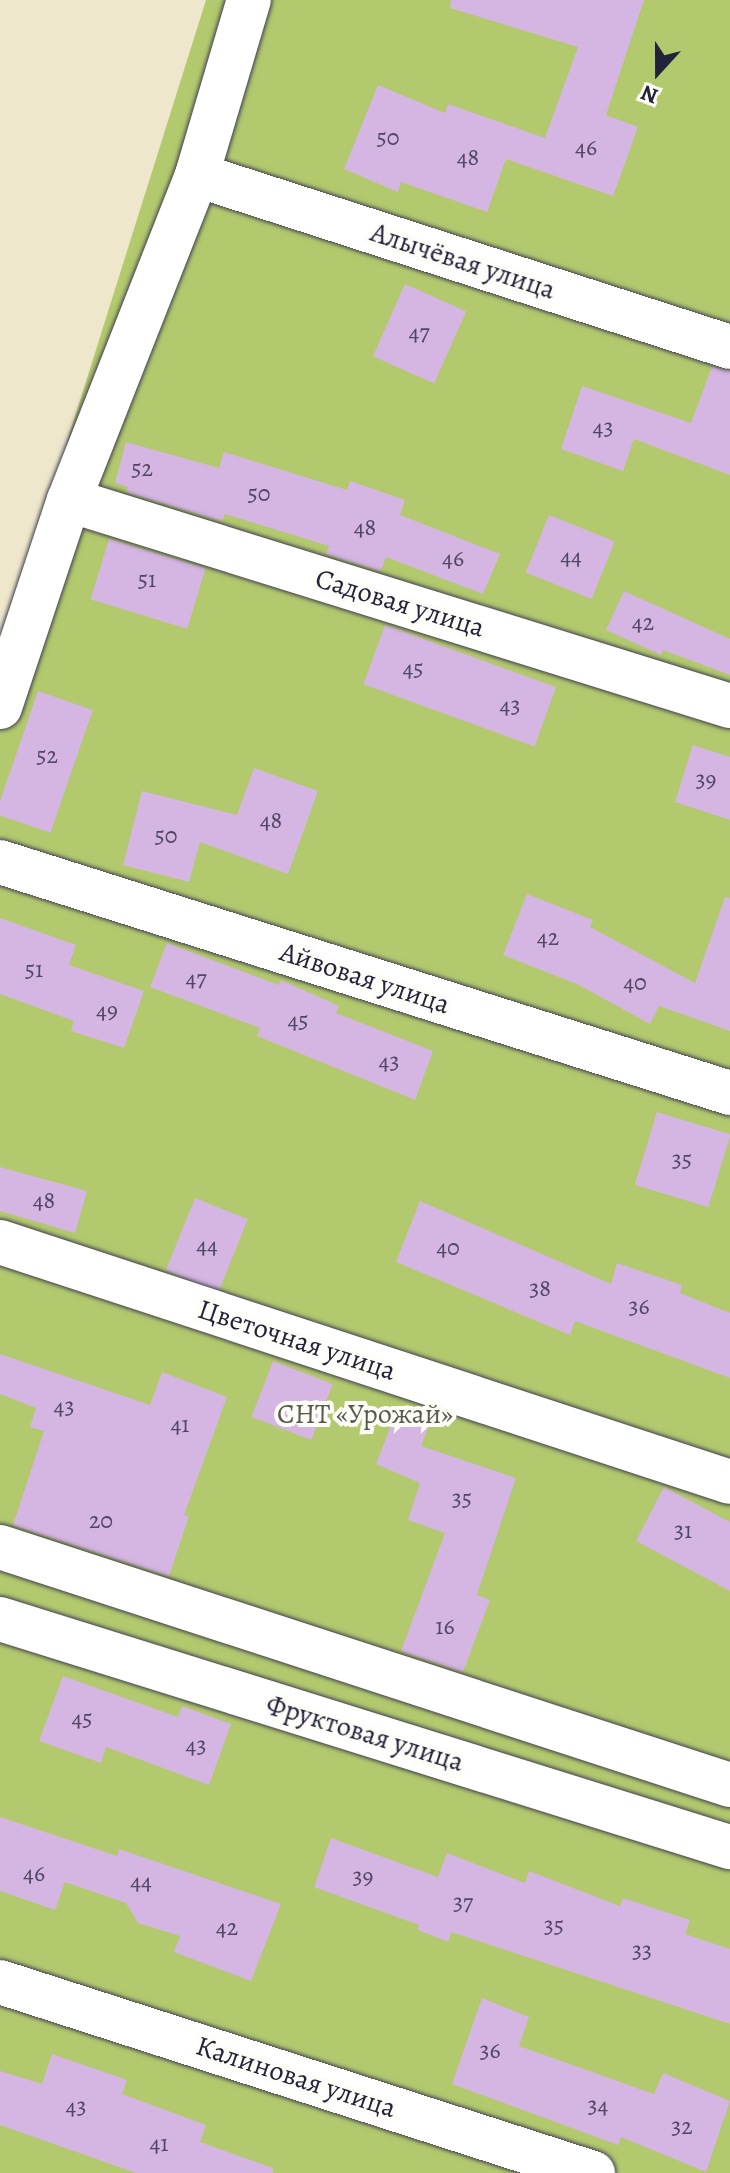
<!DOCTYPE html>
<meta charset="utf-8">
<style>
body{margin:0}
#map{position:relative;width:730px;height:2173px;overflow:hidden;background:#efe7cb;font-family:Alegreya,serif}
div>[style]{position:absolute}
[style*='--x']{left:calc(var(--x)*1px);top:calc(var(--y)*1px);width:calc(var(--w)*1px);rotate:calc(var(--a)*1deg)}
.green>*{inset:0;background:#b3c96e}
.building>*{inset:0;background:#d5b5e1;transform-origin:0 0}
.roads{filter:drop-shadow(0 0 2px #414051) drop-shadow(0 0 2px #414051)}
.minor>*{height:44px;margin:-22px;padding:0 22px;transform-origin:22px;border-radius:22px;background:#fff}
span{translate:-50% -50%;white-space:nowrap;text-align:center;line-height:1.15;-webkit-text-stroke:8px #fdfcf7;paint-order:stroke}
.number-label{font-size:24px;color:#4f4764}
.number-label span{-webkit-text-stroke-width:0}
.street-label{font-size:28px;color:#22223b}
.park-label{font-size:28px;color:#555c4d}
.north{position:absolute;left:618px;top:32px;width:80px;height:80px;-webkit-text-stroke:6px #fdfcf7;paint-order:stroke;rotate:201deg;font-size:22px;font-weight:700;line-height:32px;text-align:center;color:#22223b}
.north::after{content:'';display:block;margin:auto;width:28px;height:36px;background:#22223b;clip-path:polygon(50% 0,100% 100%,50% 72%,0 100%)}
</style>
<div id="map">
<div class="green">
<i style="clip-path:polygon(206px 0,730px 0,730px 2173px,0 2173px,0 655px)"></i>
</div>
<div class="building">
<i style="clip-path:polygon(451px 0,644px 0,606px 115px,638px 127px,613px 196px,506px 159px,487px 212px,401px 182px,398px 192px,344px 169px,378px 85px,445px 113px,448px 104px,545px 138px,578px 47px,450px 8px)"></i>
<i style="left:405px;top:284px;width:67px;height:79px;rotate:24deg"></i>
<i style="clip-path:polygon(712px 367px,730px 371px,730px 475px,634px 439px,623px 471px,561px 449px,582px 386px,691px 423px)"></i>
<i style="clip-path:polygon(126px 442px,219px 468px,224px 452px,347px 490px,350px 481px,405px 500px,400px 515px,500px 554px,483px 594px,386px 557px,381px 571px,326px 554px,329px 546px,225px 514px,222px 521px,126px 492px,128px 487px,115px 483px)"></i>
<i style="left:549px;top:515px;width:71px;height:62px;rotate:22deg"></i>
<i style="left:109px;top:539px;width:101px;height:63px;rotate:17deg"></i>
<i style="clip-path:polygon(624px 591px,730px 639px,730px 675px,663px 650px,661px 655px,606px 630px)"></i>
<i style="left:385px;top:625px;width:182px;height:63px;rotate:20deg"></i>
<i style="left:38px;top:691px;width:58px;height:130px;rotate:19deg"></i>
<i style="clip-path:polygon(693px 745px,730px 757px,730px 820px,675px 802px)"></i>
<i style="clip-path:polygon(254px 768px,318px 791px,288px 874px,200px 842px,189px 882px,123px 865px,142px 791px,237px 815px)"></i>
<i style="clip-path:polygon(527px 894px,593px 920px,590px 927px,695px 983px,725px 897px,730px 898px,730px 1031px,659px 1006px,650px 1024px,579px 985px,503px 955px)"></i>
<i style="clip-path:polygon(0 918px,76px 945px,69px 965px,144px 991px,124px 1048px,71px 1031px,74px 1021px,0 994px)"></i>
<i style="clip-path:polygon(167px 943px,279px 985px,281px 980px,339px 1006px,336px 1013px,433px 1051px,415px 1100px,257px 1036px,260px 1028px,150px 987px)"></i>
<i style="left:657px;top:1112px;width:77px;height:76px;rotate:17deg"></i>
<i style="clip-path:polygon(0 1167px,87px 1191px,75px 1233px,0 1211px)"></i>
<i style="left:195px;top:1198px;width:57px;height:78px;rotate:22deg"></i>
<i style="clip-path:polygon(420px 1201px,611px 1284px,617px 1263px,682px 1285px,680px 1293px,730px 1313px,730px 1378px,575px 1321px,570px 1335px,396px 1262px)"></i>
<i style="clip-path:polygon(0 1354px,150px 1405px,162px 1372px,227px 1397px,184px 1515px,189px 1516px,169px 1576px,13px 1525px,44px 1431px,30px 1427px,36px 1408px,0 1394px)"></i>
<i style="left:273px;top:1361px;width:64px;height:60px;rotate:21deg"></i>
<i style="clip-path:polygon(397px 1410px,430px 1423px,421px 1446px,516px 1478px,477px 1595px,490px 1600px,463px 1672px,401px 1651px,445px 1533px,408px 1520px,420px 1483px,376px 1464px)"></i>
<i style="clip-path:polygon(664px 1487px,730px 1522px,730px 1591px,636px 1541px)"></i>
<i style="clip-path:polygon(63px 1676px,178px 1717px,182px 1706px,231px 1724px,209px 1785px,106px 1747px,101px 1763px,39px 1741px)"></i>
<i style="clip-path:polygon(0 1817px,117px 1856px,119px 1849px,281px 1904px,251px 1981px,174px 1952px,180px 1936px,138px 1923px,126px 1903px,65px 1882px,55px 1910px,0 1891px)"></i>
<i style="clip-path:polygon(331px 1838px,438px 1877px,447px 1853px,525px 1883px,529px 1871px,620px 1906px,623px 1898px,690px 1920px,685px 1934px,730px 1949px,730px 2024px,451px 1932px,448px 1942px,418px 1930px,419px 1925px,314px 1887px)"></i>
<i style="clip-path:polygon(482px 1998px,529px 2017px,519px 2046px,654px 2094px,663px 2073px,730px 2101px,706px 2172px,621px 2137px,618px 2145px,452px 2084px)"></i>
<i style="clip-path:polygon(52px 2054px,127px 2080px,122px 2094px,206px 2125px,200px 2142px,273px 2168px,273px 2173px,136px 2173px,0 2125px,0 2071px,42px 2084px)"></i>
</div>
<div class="roads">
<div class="minor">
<i style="--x:197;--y:175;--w:560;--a:17.88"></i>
<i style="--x:69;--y:500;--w:692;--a:17.31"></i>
<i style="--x:0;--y:707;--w:218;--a:-71.6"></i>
<i style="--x:69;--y:500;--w:349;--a:-68.5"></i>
<i style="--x:197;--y:175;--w:183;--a:-73.5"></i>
<i style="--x:0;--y:862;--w:766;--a:17.56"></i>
<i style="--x:0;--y:1242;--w:768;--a:18.2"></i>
<i style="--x:0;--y:1547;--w:768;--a:18.06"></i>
<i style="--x:0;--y:1619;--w:765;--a:17.35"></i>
<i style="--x:0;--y:1982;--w:623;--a:17.85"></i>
</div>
</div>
<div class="number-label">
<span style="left:388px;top:138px">50</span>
<span style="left:586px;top:148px">46</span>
<span style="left:468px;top:158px">48</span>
<span style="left:419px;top:333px">47</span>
<span style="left:603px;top:428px">43</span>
<span style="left:142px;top:469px">52</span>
<span style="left:259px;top:494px">50</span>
<span style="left:365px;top:528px">48</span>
<span style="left:571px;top:557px">44</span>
<span style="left:453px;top:559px">46</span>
<span style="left:147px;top:580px">51</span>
<span style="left:643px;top:623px">42</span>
<span style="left:413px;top:669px">45</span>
<span style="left:510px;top:706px">43</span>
<span style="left:47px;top:756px">52</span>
<span style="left:706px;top:780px">39</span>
<span style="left:271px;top:821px">48</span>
<span style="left:166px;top:836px">50</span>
<span style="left:548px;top:938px">42</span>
<span style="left:34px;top:970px">51</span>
<span style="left:196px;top:979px">47</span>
<span style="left:635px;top:983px">40</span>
<span style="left:107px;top:1011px">49</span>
<span style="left:298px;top:1021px">45</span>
<span style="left:389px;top:1062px">43</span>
<span style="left:682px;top:1160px">35</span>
<span style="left:44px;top:1201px">48</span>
<span style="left:207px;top:1246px">44</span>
<span style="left:448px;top:1248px">40</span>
<span style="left:540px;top:1289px">38</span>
<span style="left:639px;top:1307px">36</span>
<span style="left:64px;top:1407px">43</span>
<span style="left:180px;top:1425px">41</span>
<span style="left:462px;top:1499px">35</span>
<span style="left:101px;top:1521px">20</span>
<span style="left:683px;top:1531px">31</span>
<span style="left:445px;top:1627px">16</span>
<span style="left:82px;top:1719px">45</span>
<span style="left:196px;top:1746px">43</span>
<span style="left:34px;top:1874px">46</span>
<span style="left:363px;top:1877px">39</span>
<span style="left:141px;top:1882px">44</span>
<span style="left:463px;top:1903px">37</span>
<span style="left:554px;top:1926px">35</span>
<span style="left:227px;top:1928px">42</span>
<span style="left:642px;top:1951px">33</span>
<span style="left:490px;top:2051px">36</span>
<span style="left:598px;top:2106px">34</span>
<span style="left:76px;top:2107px">43</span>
<span style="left:682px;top:2127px">32</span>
<span style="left:159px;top:2144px">41</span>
</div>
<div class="street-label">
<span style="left:463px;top:261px;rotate:18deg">Алычёвая улица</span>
<span style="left:400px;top:603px;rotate:17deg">Садовая улица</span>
<span style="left:365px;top:978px;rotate:18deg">Айвовая улица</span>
<span style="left:297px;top:1340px;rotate:18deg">Цветочная улица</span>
<span style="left:365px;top:1733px;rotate:17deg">Фруктовая улица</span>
<span style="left:296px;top:2077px;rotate:18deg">Калиновая улица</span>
</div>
<div class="park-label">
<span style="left:365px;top:1414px">СНТ «Урожай»</span>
</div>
<div class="north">N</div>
</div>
